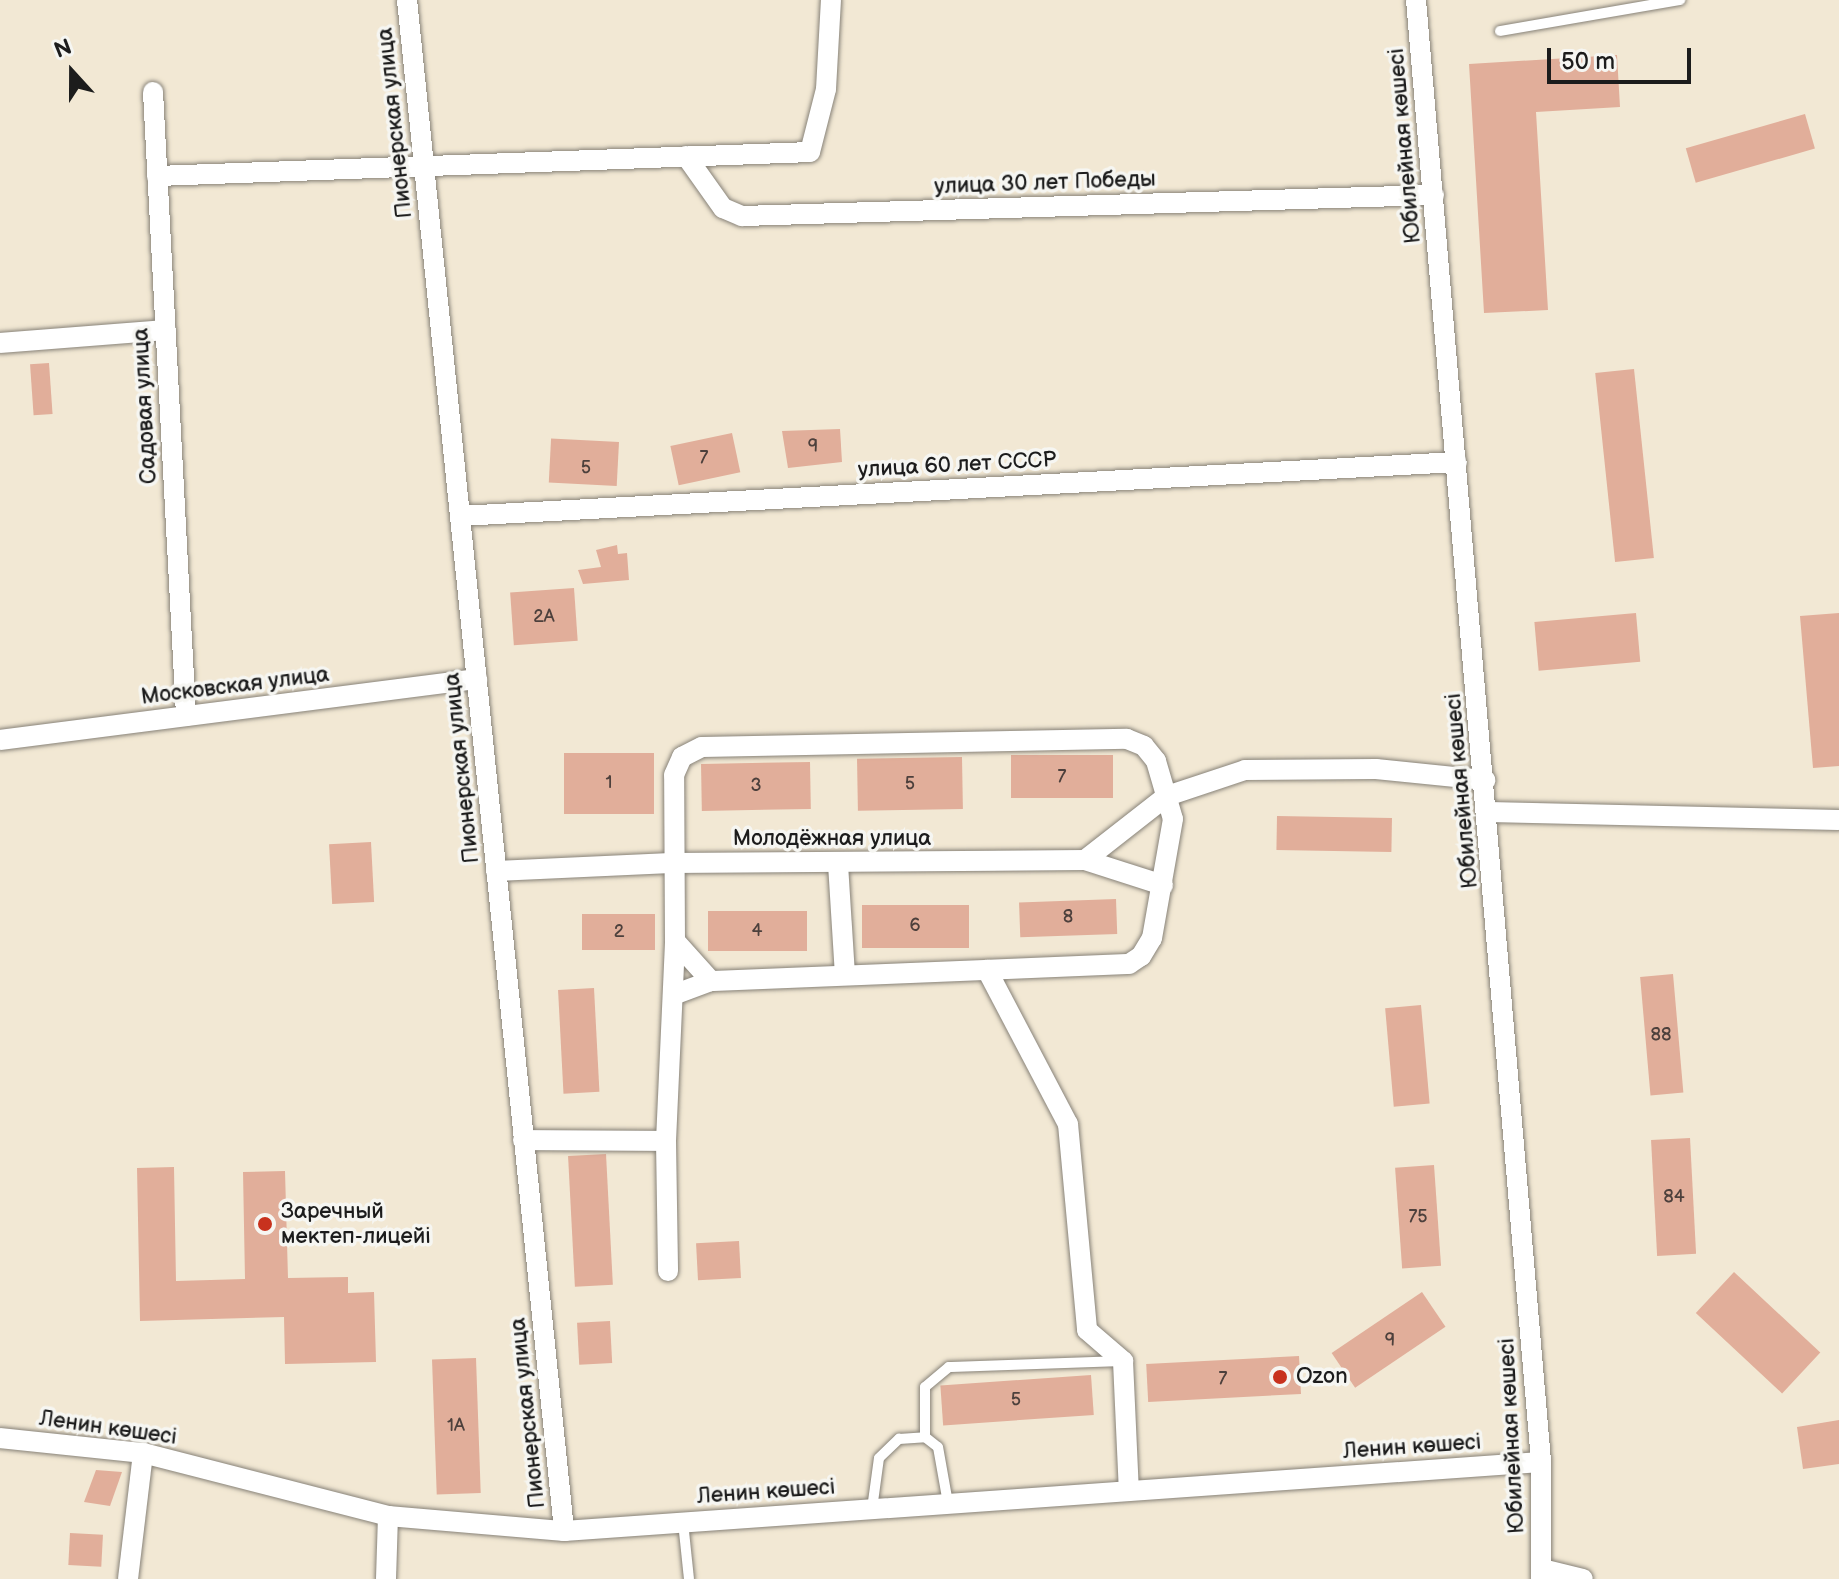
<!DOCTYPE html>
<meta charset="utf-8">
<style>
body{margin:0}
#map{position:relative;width:1839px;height:1579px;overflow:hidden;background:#f2e8d4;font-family:"Balsamiq Sans",sans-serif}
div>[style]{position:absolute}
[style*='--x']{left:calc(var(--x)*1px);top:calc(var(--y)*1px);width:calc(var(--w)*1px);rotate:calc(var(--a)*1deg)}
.building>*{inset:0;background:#e1ae9a;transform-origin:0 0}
.roads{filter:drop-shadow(0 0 2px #878278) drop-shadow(0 0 2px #878278)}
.lane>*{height:10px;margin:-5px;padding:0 5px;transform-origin:5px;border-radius:5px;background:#fff}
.street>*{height:20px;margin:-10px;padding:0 10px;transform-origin:10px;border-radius:10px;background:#fff}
.dots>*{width:22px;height:22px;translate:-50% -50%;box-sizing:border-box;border:4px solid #f6f6f2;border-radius:50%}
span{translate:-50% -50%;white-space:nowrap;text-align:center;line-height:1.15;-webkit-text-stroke:7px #f6f6f2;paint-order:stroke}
.number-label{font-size:18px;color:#4d403c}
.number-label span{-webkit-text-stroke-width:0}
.street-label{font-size:22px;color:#1c1c1c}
.poi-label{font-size:22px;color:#1c1c1c}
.left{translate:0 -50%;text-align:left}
.north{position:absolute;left:32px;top:32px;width:80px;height:80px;-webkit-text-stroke:6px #f6f6f2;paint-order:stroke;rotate:339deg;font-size:22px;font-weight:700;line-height:32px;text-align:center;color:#1c1c1c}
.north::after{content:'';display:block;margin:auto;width:28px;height:36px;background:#1c1c1c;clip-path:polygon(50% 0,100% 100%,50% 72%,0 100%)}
.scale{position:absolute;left:1547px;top:48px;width:144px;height:36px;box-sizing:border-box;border:4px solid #1c1c1c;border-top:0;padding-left:10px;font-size:24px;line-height:28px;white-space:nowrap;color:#1c1c1c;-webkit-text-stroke:6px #f6f6f2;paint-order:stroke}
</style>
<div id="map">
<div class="building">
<i style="clip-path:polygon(1617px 55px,1620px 107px,1536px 112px,1548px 310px,1484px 313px,1469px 64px)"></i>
<i style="left:1805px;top:114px;width:36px;height:124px;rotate:74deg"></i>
<i style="left:49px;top:363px;width:51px;height:19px;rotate:86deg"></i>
<i style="left:1634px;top:369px;width:190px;height:39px;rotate:84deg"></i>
<i style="clip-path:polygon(840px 429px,842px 462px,788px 468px,782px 431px)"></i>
<i style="left:732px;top:433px;width:40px;height:63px;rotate:78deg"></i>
<i style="left:619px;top:442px;width:44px;height:68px;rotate:93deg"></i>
<i style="clip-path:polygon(617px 545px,618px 554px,627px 553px,629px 580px,583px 584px,578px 570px,601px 567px,596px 550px)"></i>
<i style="left:574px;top:588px;width:53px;height:64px;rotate:86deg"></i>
<i style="left:1636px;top:613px;width:49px;height:102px;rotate:85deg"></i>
<i style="clip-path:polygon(1839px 613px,1839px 766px,1813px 768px,1800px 616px)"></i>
<i style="left:564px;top:753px;width:90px;height:61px"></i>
<i style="left:1011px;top:755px;width:102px;height:43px"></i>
<i style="left:962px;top:757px;width:52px;height:105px;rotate:89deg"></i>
<i style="left:810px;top:762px;width:47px;height:109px;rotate:89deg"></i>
<i style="left:1277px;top:816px;width:115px;height:34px;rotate:1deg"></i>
<i style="left:371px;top:842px;width:60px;height:42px;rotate:87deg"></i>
<i style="left:1116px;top:899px;width:35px;height:97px;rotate:88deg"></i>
<i style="left:862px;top:905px;width:107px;height:43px"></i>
<i style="left:807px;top:911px;width:40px;height:99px;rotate:90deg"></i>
<i style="left:582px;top:914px;width:73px;height:36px"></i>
<i style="left:1673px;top:974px;width:119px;height:33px;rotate:85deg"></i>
<i style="left:594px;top:988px;width:104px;height:36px;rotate:87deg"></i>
<i style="left:1421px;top:1005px;width:99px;height:36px;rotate:85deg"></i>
<i style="left:1690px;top:1138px;width:116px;height:39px;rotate:87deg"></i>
<i style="left:606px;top:1154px;width:131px;height:38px;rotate:87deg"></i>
<i style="left:1434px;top:1165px;width:101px;height:39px;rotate:86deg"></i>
<i style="clip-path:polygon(174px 1167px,176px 1281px,245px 1279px,243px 1172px,285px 1171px,288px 1278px,348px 1277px,348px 1293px,374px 1292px,376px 1362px,285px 1364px,284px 1317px,140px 1321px,137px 1168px)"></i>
<i style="left:739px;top:1241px;width:37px;height:43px;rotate:87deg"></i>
<i style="left:1734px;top:1272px;width:118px;height:56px;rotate:43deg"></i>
<i style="left:1422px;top:1292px;width:42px;height:109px;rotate:56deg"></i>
<i style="left:610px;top:1321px;width:42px;height:33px;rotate:87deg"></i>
<i style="left:1299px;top:1356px;width:38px;height:153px;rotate:87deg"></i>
<i style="left:476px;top:1358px;width:135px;height:44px;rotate:88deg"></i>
<i style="left:1091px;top:1375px;width:40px;height:151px;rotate:86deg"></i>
<i style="clip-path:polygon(1839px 1420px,1839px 1464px,1803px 1469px,1797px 1427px)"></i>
<i style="clip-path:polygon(96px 1470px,122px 1472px,110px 1506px,84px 1502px)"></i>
<i style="left:70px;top:1533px;width:33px;height:32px;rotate:3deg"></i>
</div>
<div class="roads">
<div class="lane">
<i style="--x:1500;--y:31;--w:183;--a:-9.8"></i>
<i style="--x:925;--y:1437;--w:50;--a:-90"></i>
<i style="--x:925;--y:1387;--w:31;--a:-40"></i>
<i style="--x:949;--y:1367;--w:168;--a:-2"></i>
<i style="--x:872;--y:1509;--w:51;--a:-82.2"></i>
<i style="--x:879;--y:1458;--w:28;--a:-44"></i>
<i style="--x:899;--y:1439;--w:26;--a:-4"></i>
<i style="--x:925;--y:1437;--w:16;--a:38"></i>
<i style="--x:938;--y:1447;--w:57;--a:79.9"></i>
<i style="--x:683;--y:1522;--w:57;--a:84"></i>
</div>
<div class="street">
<i style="--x:407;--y:0;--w:1539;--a:84.14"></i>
<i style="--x:1416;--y:0;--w:1467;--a:85.11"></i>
<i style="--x:1541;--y:1462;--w:117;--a:90"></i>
<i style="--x:153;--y:92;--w:625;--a:86.97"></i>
<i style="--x:686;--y:156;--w:64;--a:54.6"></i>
<i style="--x:723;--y:208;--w:21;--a:23"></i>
<i style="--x:742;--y:216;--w:692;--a:-1.74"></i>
<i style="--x:157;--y:176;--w:653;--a:-2.1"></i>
<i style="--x:810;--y:152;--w:65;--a:-75.7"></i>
<i style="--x:826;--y:89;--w:89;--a:-86.8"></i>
<i style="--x:0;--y:343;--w:166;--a:-4.5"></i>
<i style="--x:460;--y:516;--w:998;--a:-3.1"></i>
<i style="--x:0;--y:740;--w:481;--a:-7.3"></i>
<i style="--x:1488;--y:812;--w:351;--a:1.3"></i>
<i style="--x:1085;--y:860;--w:104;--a:-38"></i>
<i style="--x:1167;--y:796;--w:82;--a:-18.4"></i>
<i style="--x:1245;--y:770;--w:131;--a:-0.4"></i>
<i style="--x:1376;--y:769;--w:110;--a:5.8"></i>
<i style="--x:838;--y:864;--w:110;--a:86.4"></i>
<i style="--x:496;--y:871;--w:175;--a:-2.6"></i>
<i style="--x:671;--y:863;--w:414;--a:-0.4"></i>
<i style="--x:1085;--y:860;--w:82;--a:17.8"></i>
<i style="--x:675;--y:941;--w:54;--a:48"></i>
<i style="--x:673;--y:995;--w:40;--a:-20.2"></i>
<i style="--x:711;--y:981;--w:276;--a:-2.3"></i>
<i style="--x:987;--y:970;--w:174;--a:62.3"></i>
<i style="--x:1068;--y:1124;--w:207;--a:84.7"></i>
<i style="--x:1087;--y:1330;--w:48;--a:40.7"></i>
<i style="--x:1123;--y:1361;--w:130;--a:87.4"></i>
<i style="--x:523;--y:1140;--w:143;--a:0.4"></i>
<i style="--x:666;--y:1141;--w:200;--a:-87.4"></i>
<i style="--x:675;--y:941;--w:166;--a:-90.3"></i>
<i style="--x:674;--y:775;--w:20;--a:-66"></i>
<i style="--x:682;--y:757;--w:22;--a:-27"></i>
<i style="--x:702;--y:747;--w:425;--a:-1.1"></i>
<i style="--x:1127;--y:739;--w:18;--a:22"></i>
<i style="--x:1144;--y:746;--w:19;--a:51"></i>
<i style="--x:1156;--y:761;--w:60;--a:73.7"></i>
<i style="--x:1173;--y:819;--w:121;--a:100"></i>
<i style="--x:1152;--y:938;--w:21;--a:121"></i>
<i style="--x:1141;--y:956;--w:14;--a:146"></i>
<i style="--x:1129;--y:964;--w:142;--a:177.6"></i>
<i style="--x:666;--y:1141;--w:130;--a:89.1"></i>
<i style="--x:0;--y:1438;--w:144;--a:6"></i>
<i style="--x:143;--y:1453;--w:253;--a:14.4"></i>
<i style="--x:388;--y:1516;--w:177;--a:4.9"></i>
<i style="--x:564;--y:1531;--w:979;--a:-4.04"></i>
<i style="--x:1542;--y:1569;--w:42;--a:13.7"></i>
<i style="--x:128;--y:1579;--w:127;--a:-83.2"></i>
<i style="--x:386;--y:1579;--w:63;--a:-88.2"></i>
</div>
</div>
<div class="dots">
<i style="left:265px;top:1224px;background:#c8321e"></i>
<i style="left:1280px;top:1377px;background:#c8321e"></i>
</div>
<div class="number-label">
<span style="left:813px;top:447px">9</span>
<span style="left:704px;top:458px">7</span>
<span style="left:586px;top:468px">5</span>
<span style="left:544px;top:617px">2А</span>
<span style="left:1062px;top:777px">7</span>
<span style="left:609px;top:783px">1</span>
<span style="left:910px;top:784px">5</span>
<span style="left:756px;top:786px">3</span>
<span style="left:1068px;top:917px">8</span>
<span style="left:915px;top:926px">6</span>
<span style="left:757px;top:931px">4</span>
<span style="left:619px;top:932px">2</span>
<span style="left:1661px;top:1035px">88</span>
<span style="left:1674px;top:1197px">84</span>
<span style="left:1418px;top:1217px">75</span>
<span style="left:1390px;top:1341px">9</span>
<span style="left:1223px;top:1379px">7</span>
<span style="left:1016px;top:1400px">5</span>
<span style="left:456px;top:1426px">1А</span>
</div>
<div class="street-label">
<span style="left:395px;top:123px;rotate:-96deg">Пионерская улица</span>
<span style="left:1405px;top:146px;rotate:-95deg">Юбилейная көшесі</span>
<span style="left:1045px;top:183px;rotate:-2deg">улица 30 лет Победы</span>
<span style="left:145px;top:406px;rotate:-93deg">Садовая улица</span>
<span style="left:957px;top:465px;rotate:-3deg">улица 60 лет СССР</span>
<span style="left:235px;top:686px;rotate:-7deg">Московская улица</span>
<span style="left:462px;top:768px;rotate:-96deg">Пионерская улица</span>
<span style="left:1462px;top:791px;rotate:-95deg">Юбилейная көшесі</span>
<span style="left:832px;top:839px">Молодёжная улица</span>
<span style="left:528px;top:1413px;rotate:-96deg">Пионерская улица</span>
<span style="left:108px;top:1428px;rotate:8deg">Ленин көшесі</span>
<span style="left:1512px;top:1436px;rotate:-93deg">Юбилейная көшесі</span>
<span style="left:1412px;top:1447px;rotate:-4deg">Ленин көшесі</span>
<span style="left:766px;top:1492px;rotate:-4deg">Ленин көшесі</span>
</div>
<div class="poi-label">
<span class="left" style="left:281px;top:1224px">Заречный<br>мектеп-лицейі</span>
<span class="left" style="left:1296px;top:1377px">Ozon</span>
</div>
<div class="north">N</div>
<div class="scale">50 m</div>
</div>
